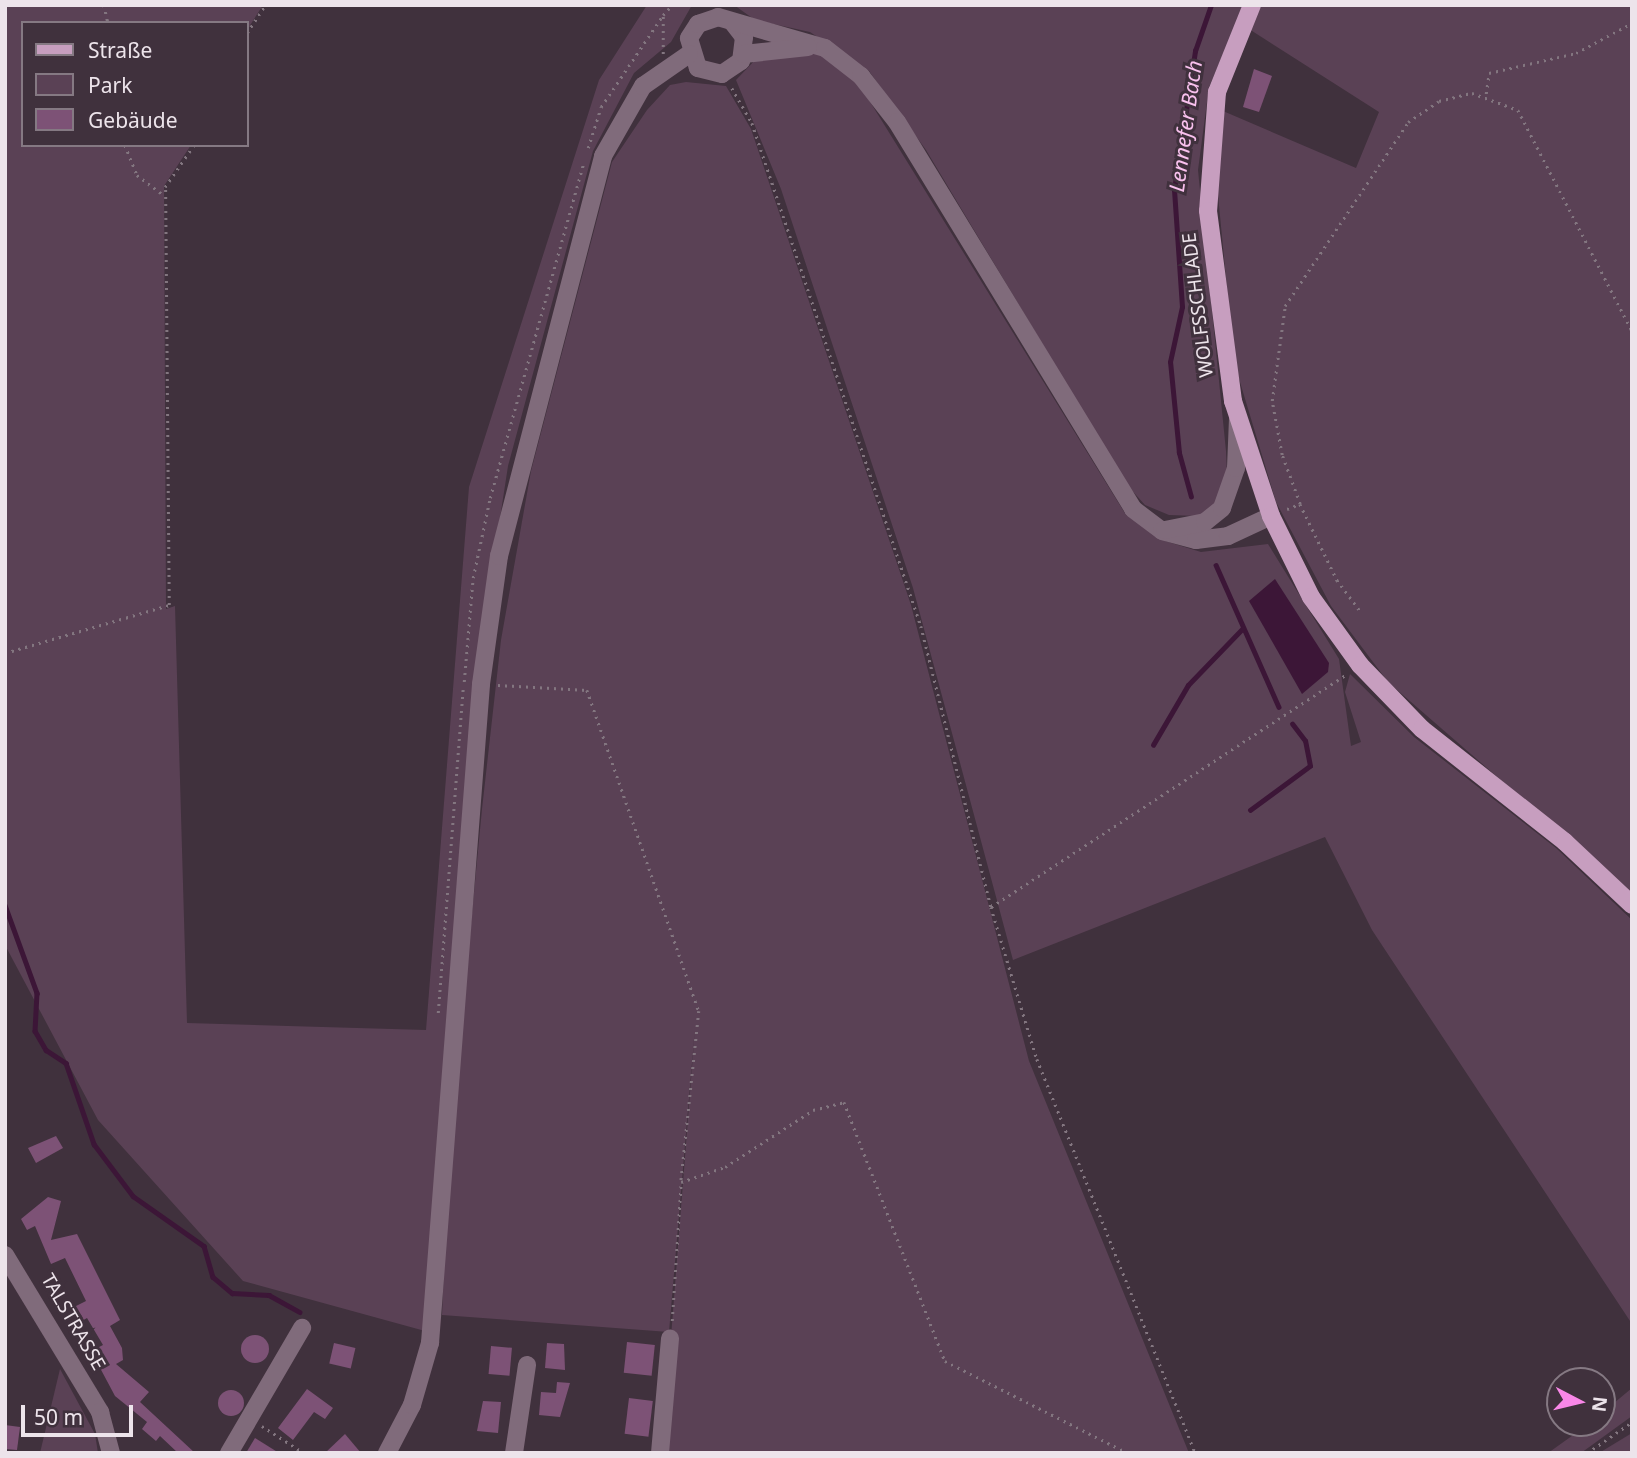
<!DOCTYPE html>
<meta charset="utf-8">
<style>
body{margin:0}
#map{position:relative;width:1637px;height:1458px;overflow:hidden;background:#40313d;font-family:"Noto Sans",sans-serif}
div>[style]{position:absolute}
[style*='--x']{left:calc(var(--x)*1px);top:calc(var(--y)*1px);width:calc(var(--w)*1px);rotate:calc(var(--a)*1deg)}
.green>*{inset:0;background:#5a4155}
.water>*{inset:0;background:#3c1637}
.stream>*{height:4.5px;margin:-2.25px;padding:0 2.25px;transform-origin:2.25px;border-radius:2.25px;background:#3c1637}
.building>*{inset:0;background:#7d5276;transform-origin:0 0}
.round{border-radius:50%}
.path>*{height:2.5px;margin-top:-1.25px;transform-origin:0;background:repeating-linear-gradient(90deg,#837680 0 2px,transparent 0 7px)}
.minor>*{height:18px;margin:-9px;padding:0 9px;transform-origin:9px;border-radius:9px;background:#806b7b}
.major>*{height:18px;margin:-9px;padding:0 9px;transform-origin:9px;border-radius:9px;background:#c79ebf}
span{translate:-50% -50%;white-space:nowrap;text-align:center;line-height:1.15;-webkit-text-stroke:6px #40313d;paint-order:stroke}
.street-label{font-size:19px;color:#ede4eb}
.water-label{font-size:21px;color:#f9c1ee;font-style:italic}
.frame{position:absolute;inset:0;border:7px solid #ede4eb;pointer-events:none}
.legend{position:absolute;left:21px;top:21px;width:228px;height:126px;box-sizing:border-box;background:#40313d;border:2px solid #857983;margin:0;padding:9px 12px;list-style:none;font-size:21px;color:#ede4eb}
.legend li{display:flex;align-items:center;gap:14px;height:35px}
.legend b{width:35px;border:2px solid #857983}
.north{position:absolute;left:1546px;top:1367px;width:70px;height:70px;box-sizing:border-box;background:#40313d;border:2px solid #857983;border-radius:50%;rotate:97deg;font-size:19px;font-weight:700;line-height:28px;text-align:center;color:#ede4eb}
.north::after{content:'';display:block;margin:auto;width:24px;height:32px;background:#f987e8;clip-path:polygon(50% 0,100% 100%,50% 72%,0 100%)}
.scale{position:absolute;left:21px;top:1405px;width:112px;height:32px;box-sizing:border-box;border:4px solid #ede4eb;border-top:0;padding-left:9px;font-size:21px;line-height:24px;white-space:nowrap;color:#ede4eb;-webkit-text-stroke:5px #40313d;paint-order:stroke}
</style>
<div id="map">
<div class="green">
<i style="clip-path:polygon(5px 5px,263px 5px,247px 30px,247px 23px,23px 23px,23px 145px,191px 145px,164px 186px,166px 609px,175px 606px,187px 1023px,426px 1030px,469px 487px,599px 80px,647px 5px,692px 5px,671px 42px,634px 73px,593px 151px,508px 466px,483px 629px,425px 1331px,243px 1281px,98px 1120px,5px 945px)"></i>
<i style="clip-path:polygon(734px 5px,1244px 5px,1209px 87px,1198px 170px,1226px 451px,1227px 474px,1214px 507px,1198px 516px,1169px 515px,1145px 505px,1127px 485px,926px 150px,869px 71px,810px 32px,755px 20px)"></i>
<i style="clip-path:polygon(1262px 5px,1632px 5px,1632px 894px,1388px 682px,1331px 606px,1276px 502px,1234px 362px,1216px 174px,1223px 111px,1356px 168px,1379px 112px,1249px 29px)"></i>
<i style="clip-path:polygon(792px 51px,819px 54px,859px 84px,1126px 515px,1165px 541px,1201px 552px,1268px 544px,1339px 659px,1351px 746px,1361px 742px,1345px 692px,1350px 674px,1414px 737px,1556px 848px,1632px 920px,1632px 1324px,1372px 930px,1325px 837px,1013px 960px,913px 588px,781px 189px,736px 80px,757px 58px)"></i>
<i style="clip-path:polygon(686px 82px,726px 86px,751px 129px,911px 605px,1029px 1061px,1189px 1453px,662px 1453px,695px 1028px,669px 1332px,442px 1315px,449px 1154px,482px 809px,501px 640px,531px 471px,612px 162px,647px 110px,670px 85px)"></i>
<i style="clip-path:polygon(60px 1369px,95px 1434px,98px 1453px,40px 1453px)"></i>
<i style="clip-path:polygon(1632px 1388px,1632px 1416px,1581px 1453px,1548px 1453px,1590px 1423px,1602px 1423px,1602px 1413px)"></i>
<i style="clip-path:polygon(1632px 1433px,1632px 1453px,1599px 1453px)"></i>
</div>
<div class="water">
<i style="clip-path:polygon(1275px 579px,1329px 663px,1328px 672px,1302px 694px,1249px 601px)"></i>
</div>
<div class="stream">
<i style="--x:1191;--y:497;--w:46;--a:-105.3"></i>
<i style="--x:1179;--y:453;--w:91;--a:-95.6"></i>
<i style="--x:1170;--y:362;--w:56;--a:-77.7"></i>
<i style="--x:1182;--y:307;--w:117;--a:-93.9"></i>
<i style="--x:1174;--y:190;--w:141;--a:-81.4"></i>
<i style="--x:1195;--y:51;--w:49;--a:-70.8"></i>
<i style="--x:1216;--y:565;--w:155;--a:66.1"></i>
<i style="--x:1153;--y:745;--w:69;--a:-59.7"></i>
<i style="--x:1188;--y:685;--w:78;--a:-46"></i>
<i style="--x:1250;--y:810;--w:74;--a:-36.3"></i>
<i style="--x:1310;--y:766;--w:25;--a:-101"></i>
<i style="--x:1305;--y:741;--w:21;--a:-127"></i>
<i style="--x:5;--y:905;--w:94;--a:70"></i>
<i style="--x:37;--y:993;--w:38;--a:93"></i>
<i style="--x:35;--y:1031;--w:22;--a:60"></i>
<i style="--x:46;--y:1050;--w:24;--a:33"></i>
<i style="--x:66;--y:1063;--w:86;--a:70.9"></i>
<i style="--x:94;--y:1144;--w:65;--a:53.1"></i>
<i style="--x:133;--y:1196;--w:87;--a:35.2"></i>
<i style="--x:204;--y:1246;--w:32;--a:74"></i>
<i style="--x:213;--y:1277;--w:25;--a:40"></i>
<i style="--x:232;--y:1293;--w:37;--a:3"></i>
<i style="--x:269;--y:1295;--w:35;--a:29"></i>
</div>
<div class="building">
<i style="clip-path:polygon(1254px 69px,1272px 76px,1259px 112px,1243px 107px)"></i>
<i style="clip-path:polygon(56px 1136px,63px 1148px,36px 1163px,28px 1148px)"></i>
<i style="clip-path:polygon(48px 1197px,61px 1201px,51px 1240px,77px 1234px,120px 1320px,110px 1326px,122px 1348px,123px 1360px,116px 1364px,149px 1392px,140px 1402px,195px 1453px,178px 1453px,160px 1436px,156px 1441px,142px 1429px,147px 1422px,115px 1396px,91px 1351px,103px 1345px,87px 1318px,80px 1322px,72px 1308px,86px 1301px,65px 1258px,51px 1264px,35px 1226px,27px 1230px,21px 1219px)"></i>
<i class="round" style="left:241px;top:1335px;width:28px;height:28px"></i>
<i style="left:627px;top:1342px;width:28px;height:31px;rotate:6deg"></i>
<i style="left:334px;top:1343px;width:22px;height:21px;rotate:13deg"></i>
<i style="clip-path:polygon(547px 1343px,564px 1344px,565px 1370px,545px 1368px)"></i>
<i style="left:491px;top:1346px;width:21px;height:28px;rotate:5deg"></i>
<i style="clip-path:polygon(557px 1382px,570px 1383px,560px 1417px,539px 1415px,541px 1392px,556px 1393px)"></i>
<i style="clip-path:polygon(307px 1389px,333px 1408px,325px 1419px,314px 1412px,293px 1440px,278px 1428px)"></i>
<i class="round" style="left:218px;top:1390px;width:26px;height:26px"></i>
<i style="left:629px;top:1398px;width:24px;height:36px;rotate:7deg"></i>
<i style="clip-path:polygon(483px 1401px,501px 1402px,498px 1433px,477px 1431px)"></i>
<i style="clip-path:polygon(5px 1425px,20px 1427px,17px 1450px,5px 1449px)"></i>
<i style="clip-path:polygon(345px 1434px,361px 1453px,325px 1453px)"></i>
<i style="clip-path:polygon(255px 1438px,279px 1453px,246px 1453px)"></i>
</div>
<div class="path">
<i style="--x:104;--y:5;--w:18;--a:77"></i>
<i style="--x:247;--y:33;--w:33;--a:-57"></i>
<i style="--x:663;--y:54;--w:39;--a:-90"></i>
<i style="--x:663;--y:15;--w:13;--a:-48"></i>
<i style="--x:732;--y:88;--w:40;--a:60.3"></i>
<i style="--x:752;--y:123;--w:531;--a:71.43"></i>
<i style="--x:921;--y:626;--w:290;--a:76"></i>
<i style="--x:991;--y:907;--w:159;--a:73.2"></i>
<i style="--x:1037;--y:1059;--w:424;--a:68.1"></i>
<i style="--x:1486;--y:94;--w:21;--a:-82"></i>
<i style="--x:1489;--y:73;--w:89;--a:-12.9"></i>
<i style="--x:1576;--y:53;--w:64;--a:-28.2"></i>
<i style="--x:125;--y:145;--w:32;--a:68"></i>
<i style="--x:137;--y:175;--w:34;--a:37"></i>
<i style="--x:588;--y:148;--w:43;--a:-72.4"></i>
<i style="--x:601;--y:107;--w:111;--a:-56"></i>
<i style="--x:1300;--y:504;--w:85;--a:64"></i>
<i style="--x:1337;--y:580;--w:39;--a:53"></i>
<i style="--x:1287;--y:509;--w:14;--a:-21"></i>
<i style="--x:1300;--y:504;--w:52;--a:-110.2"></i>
<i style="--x:1282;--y:455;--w:55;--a:-100.5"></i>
<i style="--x:1272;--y:401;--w:96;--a:-82.2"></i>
<i style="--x:1285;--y:306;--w:221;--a:-56.2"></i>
<i style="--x:1408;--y:122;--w:37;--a:-34"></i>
<i style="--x:1439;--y:101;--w:34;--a:-14"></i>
<i style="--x:1472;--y:93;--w:49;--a:20.3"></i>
<i style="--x:1518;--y:110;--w:249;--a:62.7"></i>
<i style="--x:5;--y:653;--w:171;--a:-16.3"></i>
<i style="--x:169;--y:605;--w:418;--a:-90.5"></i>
<i style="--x:165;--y:187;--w:51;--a:-55.4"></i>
<i style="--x:464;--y:682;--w:104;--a:-85.1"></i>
<i style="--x:473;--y:578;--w:82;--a:-78"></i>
<i style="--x:490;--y:498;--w:347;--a:-74.4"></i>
<i style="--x:498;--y:685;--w:89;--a:3.2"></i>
<i style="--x:587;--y:690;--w:340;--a:70.8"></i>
<i style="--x:699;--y:1011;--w:172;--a:96"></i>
<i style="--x:991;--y:907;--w:423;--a:-33.2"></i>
<i style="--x:438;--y:1013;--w:325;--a:-85.6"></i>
<i style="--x:672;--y:1321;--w:139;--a:-86.3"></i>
<i style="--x:681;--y:1182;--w:46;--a:-18.8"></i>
<i style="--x:725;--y:1167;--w:105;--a:-32.9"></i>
<i style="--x:813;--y:1110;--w:32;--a:-14"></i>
<i style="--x:844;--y:1102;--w:278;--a:68.7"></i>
<i style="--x:945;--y:1361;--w:205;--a:26.7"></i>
<i style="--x:262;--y:1426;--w:50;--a:32.7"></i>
<i style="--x:1587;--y:1453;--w:55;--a:-34.6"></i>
</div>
<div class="minor">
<i style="--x:733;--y:23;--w:18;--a:52"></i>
<i style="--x:744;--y:37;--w:24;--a:97"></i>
<i style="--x:741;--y:61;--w:23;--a:146"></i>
<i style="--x:722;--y:74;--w:25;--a:-166"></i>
<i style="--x:698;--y:68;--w:31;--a:-107"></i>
<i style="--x:689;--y:38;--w:17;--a:-57"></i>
<i style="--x:698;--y:24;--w:21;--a:-19"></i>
<i style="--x:718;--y:17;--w:111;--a:16.2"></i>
<i style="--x:825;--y:48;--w:46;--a:37.9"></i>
<i style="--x:861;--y:76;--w:58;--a:52"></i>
<i style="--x:897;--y:122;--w:453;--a:58.6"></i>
<i style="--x:1133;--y:509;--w:36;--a:37"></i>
<i style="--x:1162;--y:531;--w:35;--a:15"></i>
<i style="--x:1196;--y:540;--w:32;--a:-7"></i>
<i style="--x:1228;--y:536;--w:47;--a:-24.9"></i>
<i style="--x:744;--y:54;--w:64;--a:-6.2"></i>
<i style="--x:1165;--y:530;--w:41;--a:-11.3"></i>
<i style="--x:1205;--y:522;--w:22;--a:-39"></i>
<i style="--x:1222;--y:508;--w:42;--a:-70.7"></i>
<i style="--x:1236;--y:468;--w:49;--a:-87.7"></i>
<i style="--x:5;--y:1255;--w:184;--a:58.8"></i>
<i style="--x:100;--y:1412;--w:42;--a:75"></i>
<i style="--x:229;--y:1453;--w:145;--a:-59.7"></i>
<i style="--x:387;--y:1453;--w:54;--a:-62.5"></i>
<i style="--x:412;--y:1405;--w:65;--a:-73.8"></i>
<i style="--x:430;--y:1343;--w:661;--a:-85.57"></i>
<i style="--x:481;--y:684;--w:129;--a:-82"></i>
<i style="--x:499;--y:556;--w:413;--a:-75.4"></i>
<i style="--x:603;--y:156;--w:81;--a:-60.3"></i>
<i style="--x:643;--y:86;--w:56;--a:-34.8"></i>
<i style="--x:514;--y:1453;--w:89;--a:-81.6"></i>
<i style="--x:660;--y:1453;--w:115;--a:-85"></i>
</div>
<div class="major">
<i style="--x:1252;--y:5;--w:94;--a:111.9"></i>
<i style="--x:1217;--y:92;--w:119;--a:94.3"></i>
<i style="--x:1208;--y:211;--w:192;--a:82.5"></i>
<i style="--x:1233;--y:401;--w:121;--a:71.7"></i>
<i style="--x:1271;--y:516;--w:90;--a:63.7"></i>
<i style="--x:1311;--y:597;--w:84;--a:54.2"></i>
<i style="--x:1360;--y:665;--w:89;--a:45.9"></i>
<i style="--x:1422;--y:729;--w:182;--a:38.3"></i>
<i style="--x:1565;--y:842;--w:92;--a:43.2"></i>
</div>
<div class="street-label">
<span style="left:1198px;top:305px;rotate:-97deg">WOLFSSCHLADE</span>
<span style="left:73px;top:1322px;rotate:60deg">TALSTRASSE</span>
</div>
<div class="water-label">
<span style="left:1185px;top:126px;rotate:-82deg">Lennefer Bach</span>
</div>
<div class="frame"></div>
<ul class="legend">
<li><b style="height:9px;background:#c79ebf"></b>Straße</li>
<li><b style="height:19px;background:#5a4155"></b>Park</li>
<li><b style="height:19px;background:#7d5276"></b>Gebäude</li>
</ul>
<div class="north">N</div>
<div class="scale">50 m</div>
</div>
